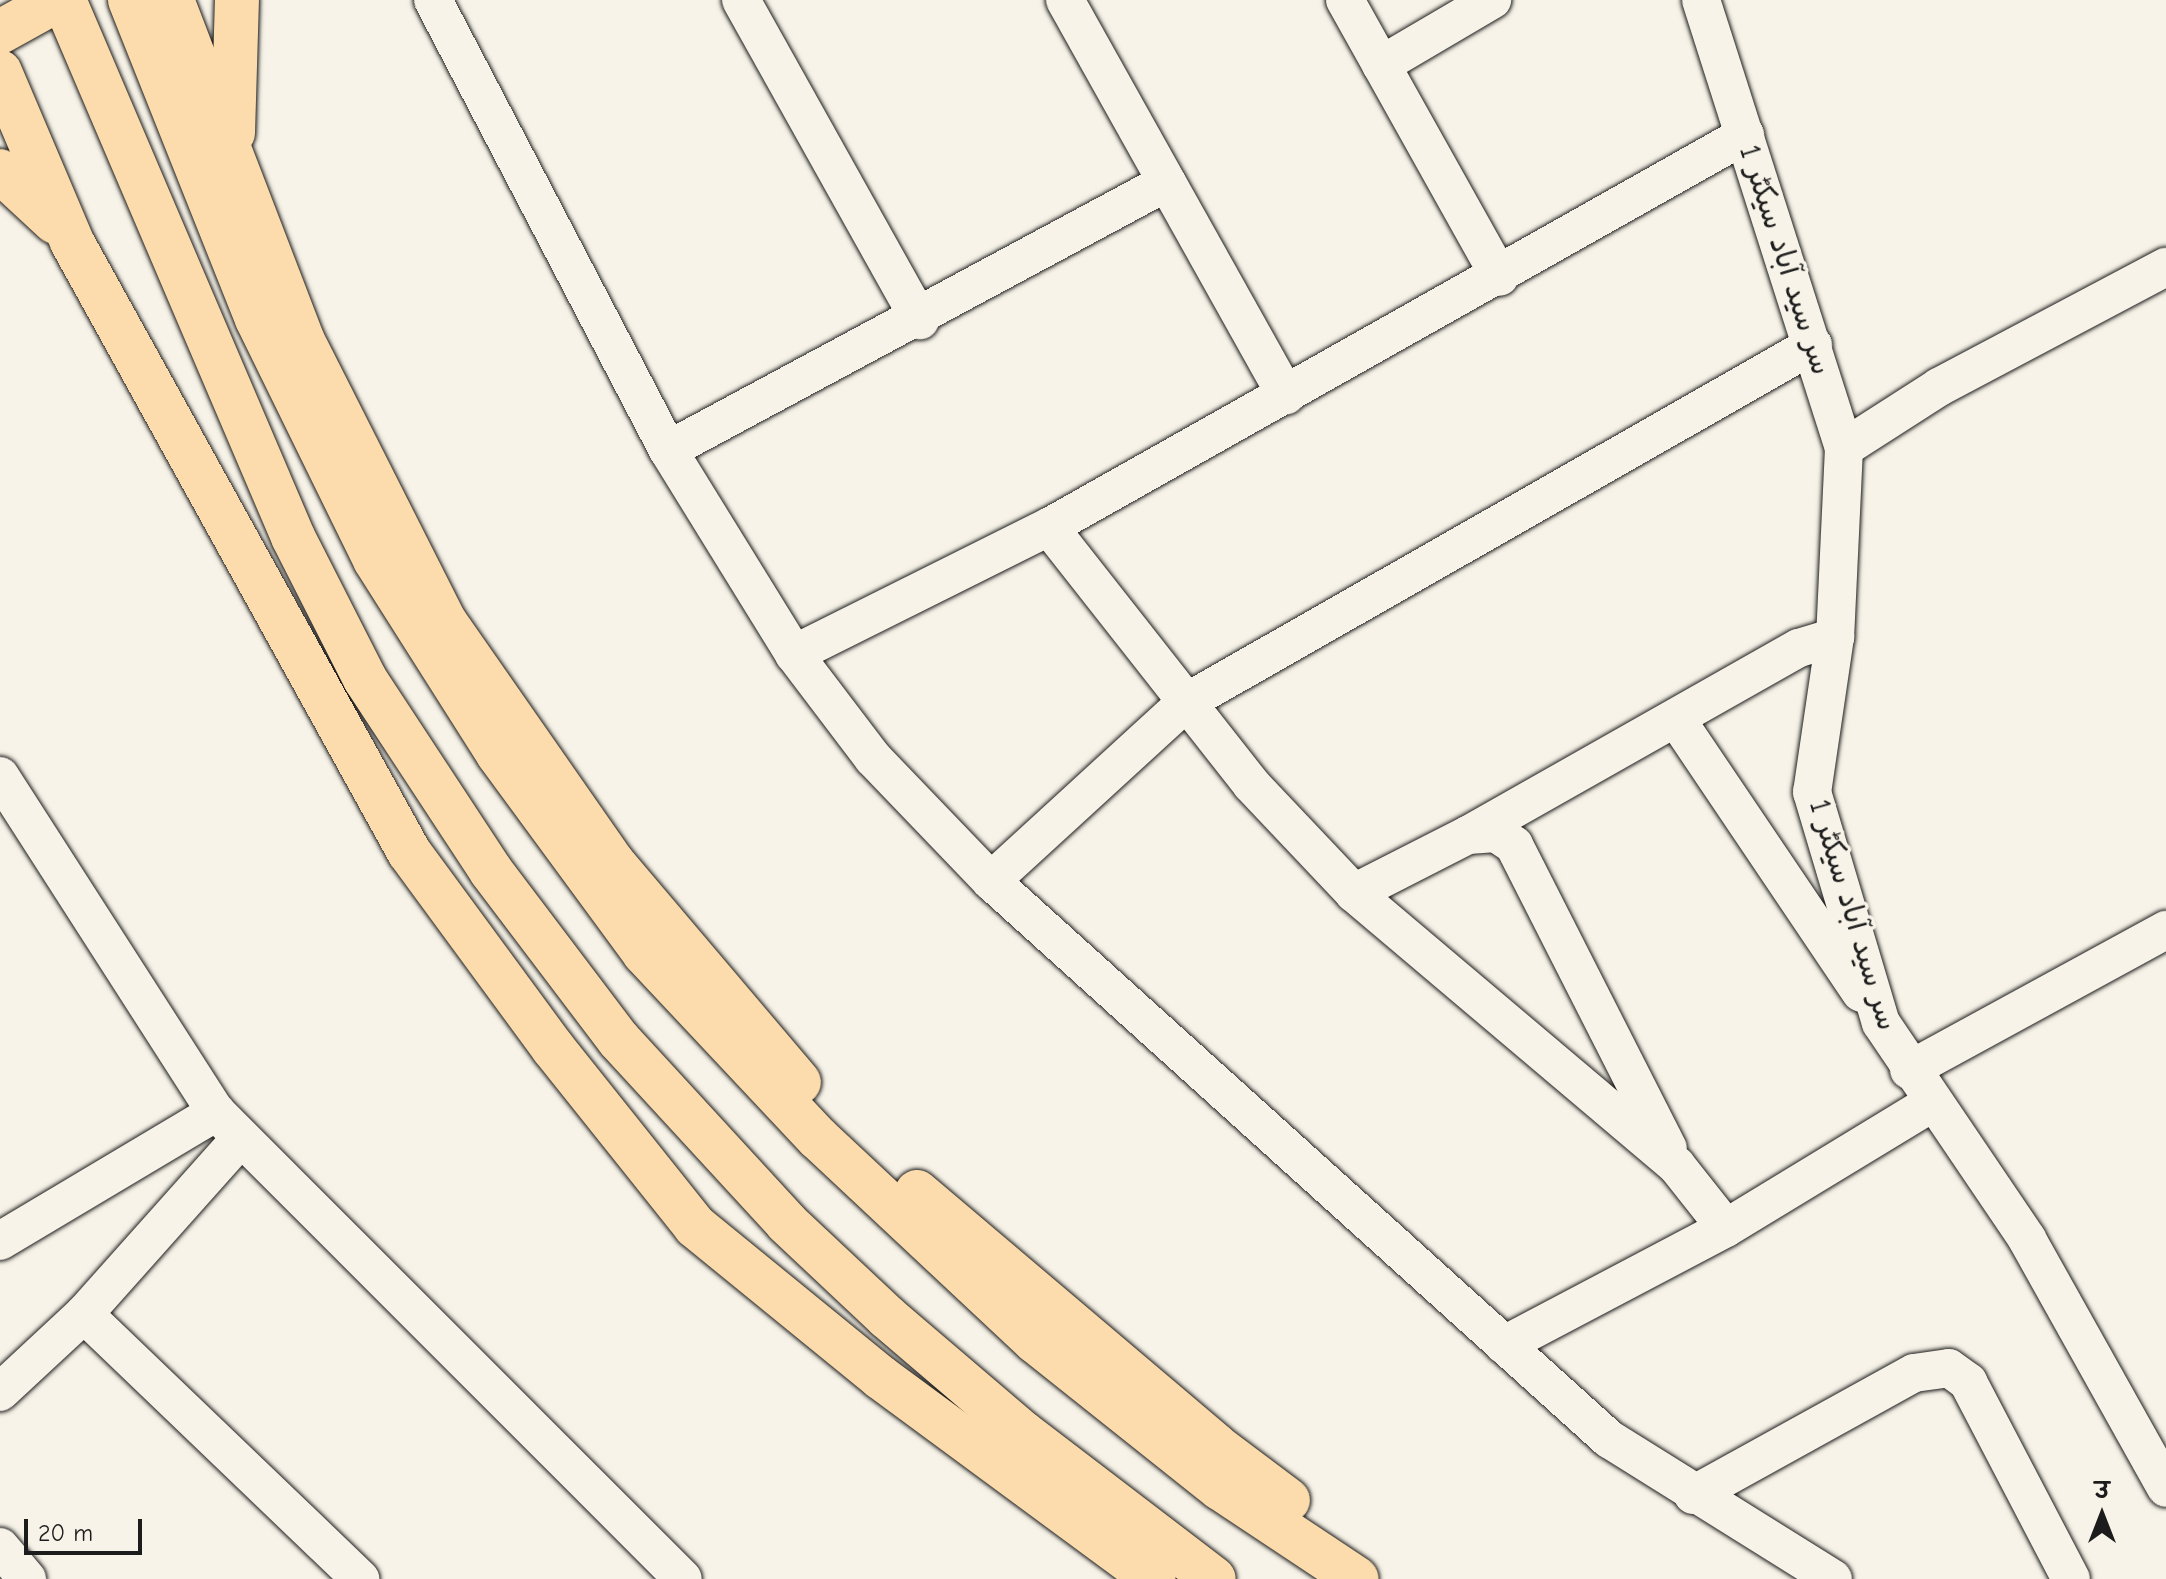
<!DOCTYPE html>
<meta charset="utf-8">
<style>
body{margin:0}
#map{position:relative;width:2166px;height:1579px;overflow:hidden;background:#f7f3e8;font-family:"Comic Neue","Playpen Sans Arabic","Playpen Sans Deva",sans-serif}
div>[style]{position:absolute}
[style*='--x']{left:calc(var(--x)*1px);top:calc(var(--y)*1px);width:calc(var(--w)*1px);rotate:calc(var(--a)*1deg)}
.roads{filter:drop-shadow(0 0 2px #1c1c1c) drop-shadow(0 0 2px #1c1c1c)}
.minor>*{height:38px;margin:-19px;padding:0 19px;transform-origin:19px;border-radius:19px;background:#f7f3e8}
.highway>*{height:44px;margin:-22px;padding:0 22px;transform-origin:22px;border-radius:22px;background:#fcdcac}
span{translate:-50% -50%;white-space:nowrap;text-align:center;line-height:1.15;-webkit-text-stroke:7px #f7f3e8;paint-order:stroke}
.street-label{font-size:30px;color:#1c1c1c}
.north{position:absolute;left:2062px;top:1475px;width:80px;height:80px;-webkit-text-stroke:6px #f7f3e8;paint-order:stroke;rotate:0deg;font-size:22px;font-weight:700;line-height:32px;text-align:center;color:#1c1c1c}
.north::after{content:'';display:block;margin:auto;width:28px;height:36px;background:#1c1c1c;clip-path:polygon(50% 0,100% 100%,50% 72%,0 100%)}
.scale{position:absolute;left:24px;top:1519px;width:118px;height:36px;box-sizing:border-box;border:4px solid #1c1c1c;border-top:0;padding-left:10px;font-size:24px;line-height:28px;white-space:nowrap;color:#1c1c1c;-webkit-text-stroke:6px #f7f3e8;paint-order:stroke}
</style>
<div id="map">
<div class="roads">
<div class="minor">
<i style="--x:433;--y:0;--w:508;--a:62.43"></i>
<i style="--x:668;--y:450;--w:240;--a:58.3"></i>
<i style="--x:794;--y:654;--w:131;--a:52.8"></i>
<i style="--x:873;--y:758;--w:170;--a:46.2"></i>
<i style="--x:991;--y:881;--w:833;--a:42.08"></i>
<i style="--x:1609;--y:1439;--w:264;--a:32"></i>
<i style="--x:741;--y:0;--w:367;--a:60.8"></i>
<i style="--x:1065;--y:0;--w:453;--a:60.8"></i>
<i style="--x:1345;--y:0;--w:317;--a:60.8"></i>
<i style="--x:1701;--y:0;--w:470;--a:72.3"></i>
<i style="--x:1844;--y:448;--w:189;--a:92.7"></i>
<i style="--x:1835;--y:637;--w:157;--a:98.4"></i>
<i style="--x:1812;--y:792;--w:241;--a:73.4"></i>
<i style="--x:1881;--y:1023;--w:261;--a:55.9"></i>
<i style="--x:2027;--y:1239;--w:285;--a:60.8"></i>
<i style="--x:1381;--y:65;--w:129;--a:-30.4"></i>
<i style="--x:1844;--y:448;--w:113;--a:-32.7"></i>
<i style="--x:1939;--y:387;--w:257;--a:-27.9"></i>
<i style="--x:668;--y:450;--w:566;--a:-28.24"></i>
<i style="--x:1049;--y:527;--w:327;--a:51.8"></i>
<i style="--x:1251;--y:784;--w:150;--a:46.6"></i>
<i style="--x:1354;--y:893;--w:422;--a:40.2"></i>
<i style="--x:1676;--y:1165;--w:80;--a:51.6"></i>
<i style="--x:794;--y:654;--w:285;--a:-26.5"></i>
<i style="--x:1049;--y:527;--w:799;--a:-29.39"></i>
<i style="--x:1677;--y:720;--w:329;--a:56"></i>
<i style="--x:0;--y:776;--w:399;--a:57.3"></i>
<i style="--x:216;--y:1112;--w:660;--a:45"></i>
<i style="--x:1468;--y:835;--w:380;--a:-29.5"></i>
<i style="--x:1799;--y:648;--w:38;--a:-17"></i>
<i style="--x:991;--y:881;--w:263;--a:-42.5"></i>
<i style="--x:1185;--y:703;--w:723;--a:-29.69"></i>
<i style="--x:1354;--y:893;--w:128;--a:-27"></i>
<i style="--x:1468;--y:835;--w:28;--a:-4"></i>
<i style="--x:1496;--y:833;--w:22;--a:34"></i>
<i style="--x:1514;--y:845;--w:340;--a:63.1"></i>
<i style="--x:1909;--y:1070;--w:293;--a:-28.6"></i>
<i style="--x:0;--y:1241;--w:252;--a:-30.8"></i>
<i style="--x:84;--y:1314;--w:383;--a:43.8"></i>
<i style="--x:1504;--y:1345;--w:251;--a:-27.8"></i>
<i style="--x:1726;--y:1228;--w:242;--a:-31.3"></i>
<i style="--x:0;--y:1392;--w:115;--a:-42.9"></i>
<i style="--x:84;--y:1314;--w:234;--a:-48.3"></i>
<i style="--x:1693;--y:1495;--w:252;--a:-28.9"></i>
<i style="--x:1914;--y:1373;--w:35;--a:-8"></i>
<i style="--x:1949;--y:1368;--w:24;--a:36"></i>
<i style="--x:1968;--y:1382;--w:222;--a:62.4"></i>
<i style="--x:0;--y:1547;--w:42;--a:49.8"></i>
</div>
<div class="highway">
<i style="--x:64;--y:0;--w:584;--a:66.9"></i>
<i style="--x:293;--y:537;--w:159;--a:63.1"></i>
<i style="--x:365;--y:679;--w:230;--a:56.7"></i>
<i style="--x:491;--y:871;--w:212;--a:52.9"></i>
<i style="--x:619;--y:1040;--w:248;--a:47.4"></i>
<i style="--x:787;--y:1223;--w:137;--a:43.2"></i>
<i style="--x:887;--y:1317;--w:179;--a:40.5"></i>
<i style="--x:1023;--y:1433;--w:240;--a:37.4"></i>
<i style="--x:130;--y:0;--w:343;--a:68.3"></i>
<i style="--x:257;--y:319;--w:268;--a:63.9"></i>
<i style="--x:375;--y:560;--w:230;--a:57.6"></i>
<i style="--x:498;--y:754;--w:247;--a:53.7"></i>
<i style="--x:644;--y:953;--w:254;--a:46.8"></i>
<i style="--x:818;--y:1138;--w:297;--a:43.1"></i>
<i style="--x:1035;--y:1341;--w:236;--a:38.5"></i>
<i style="--x:1220;--y:1488;--w:164;--a:33.6"></i>
<i style="--x:172;--y:0;--w:365;--a:69"></i>
<i style="--x:303;--y:341;--w:315;--a:63.2"></i>
<i style="--x:445;--y:622;--w:295;--a:55.1"></i>
<i style="--x:614;--y:864;--w:286;--a:49.7"></i>
<i style="--x:0;--y:32;--w:66;--a:-28.9"></i>
<i style="--x:0;--y:72;--w:185;--a:67"></i>
<i style="--x:72;--y:242;--w:697;--a:61.08"></i>
<i style="--x:409;--y:852;--w:243;--a:53.7"></i>
<i style="--x:553;--y:1048;--w:228;--a:51.4"></i>
<i style="--x:695;--y:1226;--w:239;--a:39.2"></i>
<i style="--x:880;--y:1377;--w:340;--a:36.4"></i>
<i style="--x:233;--y:133;--w:133;--a:-88.3"></i>
<i style="--x:0;--y:171;--w:75;--a:42.8"></i>
<i style="--x:917;--y:1192;--w:392;--a:40.3"></i>
<i style="--x:1216;--y:1446;--w:90;--a:36.9"></i>
</div>
</div>
<div class="street-label">
<span style="left:1785px;top:260px;rotate:72deg">سر سید آباد سیکٹر 1</span>
<span style="left:1853px;top:915px;rotate:73deg">سر سید آباد سیکٹر 1</span>
</div>
<div class="north">उ</div>
<div class="scale">20 m</div>
</div>
